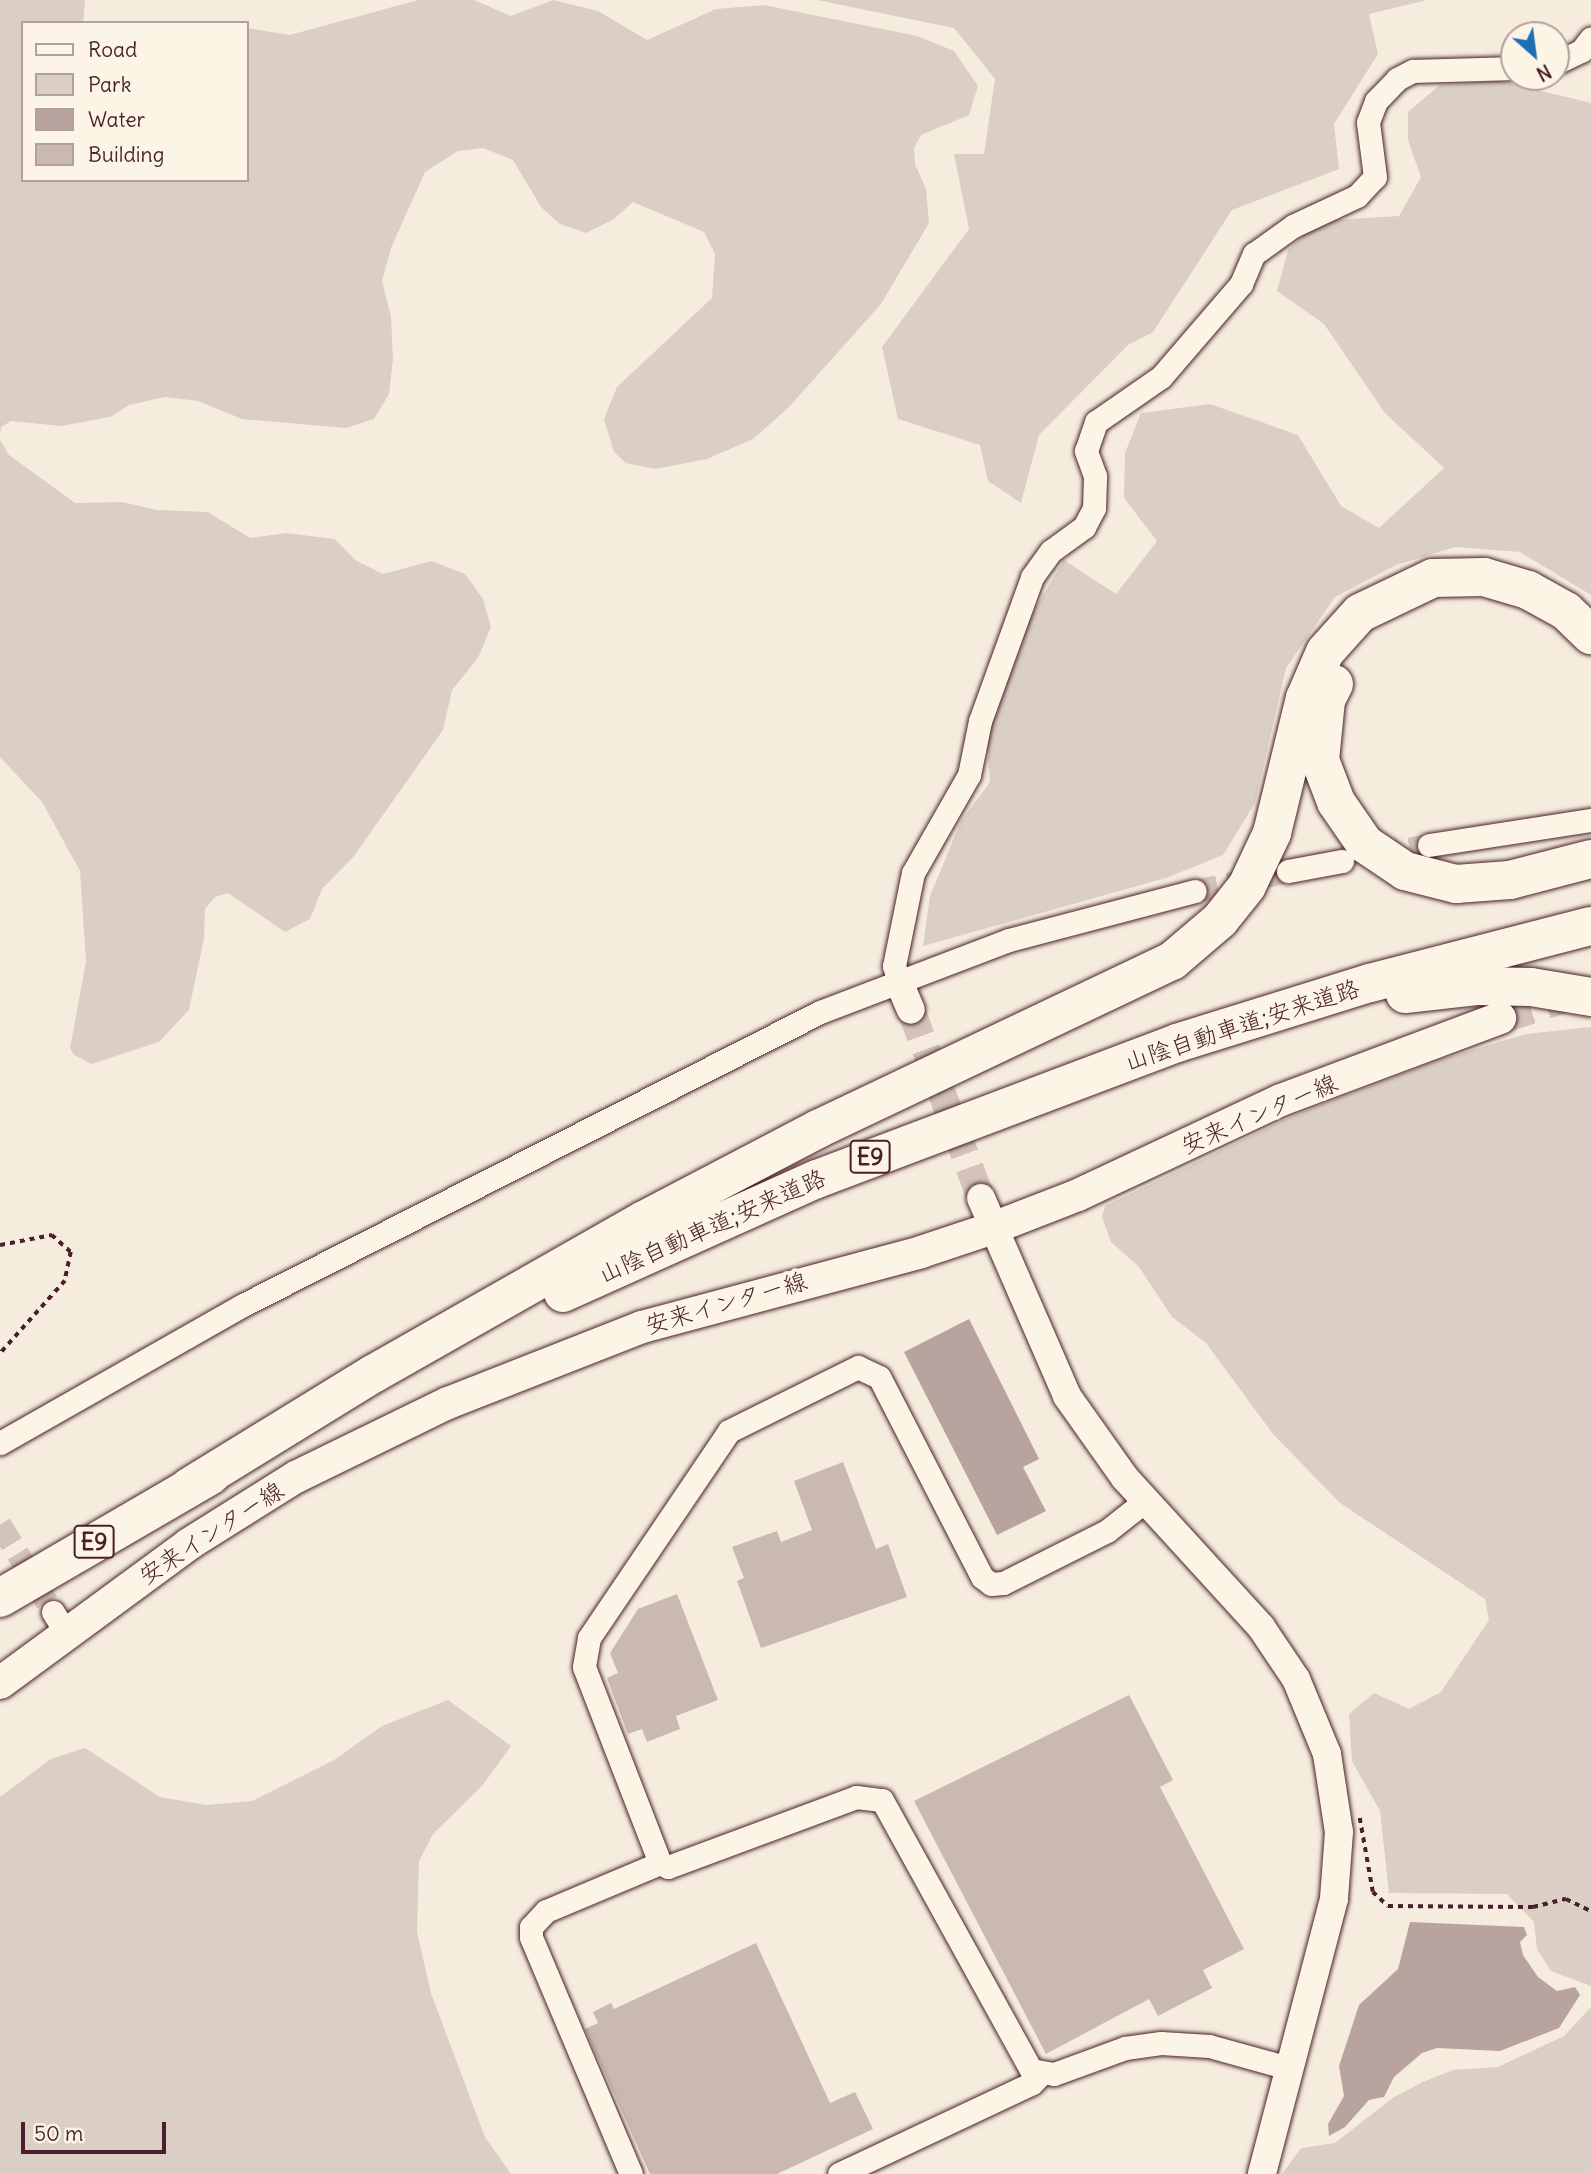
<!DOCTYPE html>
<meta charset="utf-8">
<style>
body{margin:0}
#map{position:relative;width:1591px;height:2174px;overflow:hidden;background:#f5ecde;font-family:Delius,"Klee One",sans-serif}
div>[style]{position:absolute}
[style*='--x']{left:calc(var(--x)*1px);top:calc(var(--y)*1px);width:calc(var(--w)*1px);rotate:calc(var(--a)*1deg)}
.green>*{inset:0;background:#dbcec4}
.water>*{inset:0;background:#b8a39e}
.building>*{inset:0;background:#cab9b1}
.minor-tunnel>*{height:23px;margin-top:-11.5px;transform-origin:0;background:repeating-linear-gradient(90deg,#d3c3ba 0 23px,transparent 0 34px)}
.tertiary-tunnel>*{height:28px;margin-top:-14px;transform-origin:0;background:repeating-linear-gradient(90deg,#d3c3ba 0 28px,transparent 0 42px)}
.secondary-tunnel>*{height:32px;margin-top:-16px;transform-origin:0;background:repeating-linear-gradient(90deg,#d3c3ba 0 32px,transparent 0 48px)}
.path>*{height:3.5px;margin-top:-1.75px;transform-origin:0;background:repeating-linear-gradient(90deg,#4a1f2b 0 5px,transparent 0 10px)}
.roads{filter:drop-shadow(0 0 2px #4a1f2b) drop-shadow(0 0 2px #4a1f2b)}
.minor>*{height:23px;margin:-11.5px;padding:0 11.5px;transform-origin:11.5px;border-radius:11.5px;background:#fcf5e5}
.tertiary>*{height:28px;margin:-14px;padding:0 14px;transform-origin:14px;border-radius:14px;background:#fcf5e5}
.secondary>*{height:32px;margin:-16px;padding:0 16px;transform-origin:16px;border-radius:16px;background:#fcf5e5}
.motorway>*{height:38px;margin:-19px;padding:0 19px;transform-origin:19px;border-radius:19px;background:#fcf5e5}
span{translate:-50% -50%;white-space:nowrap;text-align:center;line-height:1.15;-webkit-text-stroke:7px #fcf5e5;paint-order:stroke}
.shield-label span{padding:2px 5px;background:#fcf5e5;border:2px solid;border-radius:5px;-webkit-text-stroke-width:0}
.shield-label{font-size:23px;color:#4a1f2b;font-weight:700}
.street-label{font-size:24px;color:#4a1f2b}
.legend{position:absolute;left:21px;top:21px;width:228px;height:161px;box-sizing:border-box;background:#fcf5e5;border:2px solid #b59f9b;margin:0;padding:9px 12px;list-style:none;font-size:21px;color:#4a1f2b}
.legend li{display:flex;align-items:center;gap:14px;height:35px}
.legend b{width:35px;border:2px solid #b59f9b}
.north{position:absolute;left:1500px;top:21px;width:70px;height:70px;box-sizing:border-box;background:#fcf5e5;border:2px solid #b59f9b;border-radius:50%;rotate:152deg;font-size:19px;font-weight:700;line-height:28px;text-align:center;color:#4a1f2b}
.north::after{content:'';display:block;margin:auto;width:24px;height:32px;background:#1f6fb2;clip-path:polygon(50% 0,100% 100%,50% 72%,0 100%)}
.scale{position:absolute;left:21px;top:2122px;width:145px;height:32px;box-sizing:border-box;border:4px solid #4a1f2b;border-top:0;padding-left:9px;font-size:21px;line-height:24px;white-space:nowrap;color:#4a1f2b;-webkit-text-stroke:5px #fcf5e5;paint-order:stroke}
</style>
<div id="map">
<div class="green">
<i style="clip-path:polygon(0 0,85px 0,83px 23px,23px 23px,23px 180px,247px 180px,247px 28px,290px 35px,418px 0,474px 0,511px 16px,553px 0,598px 11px,647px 40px,716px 9px,764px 5px,917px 36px,954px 51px,978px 86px,969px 115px,921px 135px,914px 148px,915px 164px,926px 189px,929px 223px,881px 304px,789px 407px,753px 439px,707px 459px,655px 469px,626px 463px,614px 452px,604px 419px,617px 387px,712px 298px,715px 254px,704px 232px,633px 202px,614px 219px,586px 233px,560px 224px,541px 207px,513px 160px,483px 148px,458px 151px,425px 172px,391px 248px,382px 281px,391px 316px,393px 359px,389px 394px,374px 419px,346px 428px,242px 419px,198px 401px,165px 397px,129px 405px,110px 417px,61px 426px,11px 421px,1px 427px,0 436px)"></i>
<i style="clip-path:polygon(817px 0,1427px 0,1369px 14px,1378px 54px,1334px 124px,1339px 169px,1232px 210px,1153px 332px,1128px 345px,1039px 435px,1021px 503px,988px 481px,980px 445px,898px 419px,882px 347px,969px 229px,954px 154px,984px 154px,995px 79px,954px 28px)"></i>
<i style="clip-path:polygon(1500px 81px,1591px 103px,1591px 595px,1520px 552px,1455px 547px,1396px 565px,1335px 597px,1286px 668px,1255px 803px,1223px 855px,1166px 878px,923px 946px,930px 896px,961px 821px,990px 782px,986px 733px,1030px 617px,1064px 560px,1116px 594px,1157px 541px,1124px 498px,1125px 453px,1141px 413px,1210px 404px,1298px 435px,1341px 506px,1379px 528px,1444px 468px,1385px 413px,1324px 324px,1277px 291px,1288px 250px,1319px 221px,1399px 216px,1421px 177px,1408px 140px,1408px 112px,1440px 85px)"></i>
<i style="clip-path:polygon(0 440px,9px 455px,75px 503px,122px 502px,157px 510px,208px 512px,250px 538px,286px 533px,335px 539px,355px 560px,383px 574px,432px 561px,465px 574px,483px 599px,491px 627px,478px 658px,452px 690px,443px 730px,354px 856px,322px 889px,310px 919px,285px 932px,228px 893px,215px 897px,205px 909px,204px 938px,189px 1010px,159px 1042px,91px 1064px,74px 1055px,70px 1048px,86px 962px,80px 871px,42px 802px,0 757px)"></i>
<i style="clip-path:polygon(1591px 1027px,1591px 1986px,1551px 1971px,1537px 1949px,1534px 1922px,1507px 1894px,1389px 1893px,1380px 1811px,1352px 1761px,1349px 1714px,1374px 1693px,1409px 1709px,1441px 1692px,1489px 1620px,1485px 1599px,1340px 1503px,1273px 1434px,1206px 1343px,1172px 1317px,1139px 1267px,1111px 1242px,1102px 1217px,1105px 1206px,1292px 1116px,1439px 1060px,1526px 1034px)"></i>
<i style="clip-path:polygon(448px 1700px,511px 1746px,482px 1786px,433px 1834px,419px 1861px,417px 1932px,431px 1993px,485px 2137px,511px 2174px,0 2174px,0 1797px,51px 1759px,85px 1748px,160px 1797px,206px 1805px,252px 1801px,334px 1760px,382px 1726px)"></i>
<i style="clip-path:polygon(1591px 2007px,1591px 2174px,1282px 2174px,1301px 2148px,1335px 2143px,1394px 2097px,1423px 2082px,1453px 2070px,1498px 2067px,1564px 2036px)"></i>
</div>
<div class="water">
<i style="clip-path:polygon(969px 1319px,1039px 1459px,1023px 1467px,1046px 1511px,997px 1535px,904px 1352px)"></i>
<i style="clip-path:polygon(1410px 1922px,1524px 1927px,1527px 1935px,1520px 1942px,1523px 1955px,1538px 1977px,1557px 1991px,1575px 1987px,1580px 1995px,1559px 2028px,1500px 2051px,1437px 2048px,1422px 2053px,1394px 2077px,1384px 2097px,1369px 2100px,1345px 2127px,1329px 2136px,1328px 2124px,1344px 2096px,1339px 2066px,1359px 2005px,1398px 1969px)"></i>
</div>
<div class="building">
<i style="clip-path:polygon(843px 1462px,876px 1549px,888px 1544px,907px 1597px,761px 1648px,737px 1581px,744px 1578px,732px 1547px,777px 1531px,781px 1542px,812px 1530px,794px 1481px)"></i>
<i style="clip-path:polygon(677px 1594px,718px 1700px,676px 1716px,680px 1729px,647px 1742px,642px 1729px,628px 1734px,607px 1678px,618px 1673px,610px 1653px,638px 1609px)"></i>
<i style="clip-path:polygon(1129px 1695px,1173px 1780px,1160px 1787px,1244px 1949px,1203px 1970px,1212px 1988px,1158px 2016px,1149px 1999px,1046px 2054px,914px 1801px)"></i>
<i style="clip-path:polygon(756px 1943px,830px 2103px,855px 2092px,873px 2129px,777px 2174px,650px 2174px,585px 2029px,598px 2023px,593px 2012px,611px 2003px,614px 2009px)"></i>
</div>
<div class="minor-tunnel">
<i style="--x:1376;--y:854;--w:54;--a:-9.6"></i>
<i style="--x:1195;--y:891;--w:95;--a:-12.1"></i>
<i style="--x:0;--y:1524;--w:103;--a:58.9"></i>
</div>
<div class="tertiary-tunnel">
<i style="--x:911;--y:1010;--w:201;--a:69.6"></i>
</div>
<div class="secondary-tunnel">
<i style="--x:1500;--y:1018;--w:77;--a:-18.2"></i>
</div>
<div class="path">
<i style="--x:0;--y:1245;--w:53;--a:-10.9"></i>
<i style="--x:52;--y:1235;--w:25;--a:42"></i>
<i style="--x:71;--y:1252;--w:30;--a:102"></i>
<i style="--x:65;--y:1281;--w:98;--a:131.7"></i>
<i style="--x:1360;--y:1818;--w:75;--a:80"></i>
<i style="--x:1373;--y:1892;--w:21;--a:43"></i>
<i style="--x:1388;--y:1906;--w:145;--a:0.4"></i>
<i style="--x:1533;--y:1907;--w:34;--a:-14"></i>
<i style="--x:1566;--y:1899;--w:28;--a:26"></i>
</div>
<div class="roads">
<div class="minor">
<i style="--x:1556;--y:63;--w:28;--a:-26"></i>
<i style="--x:1581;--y:51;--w:16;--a:-52"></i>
<i style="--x:1429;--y:845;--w:164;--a:-8.8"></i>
<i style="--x:1288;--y:871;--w:55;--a:-10.5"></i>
<i style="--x:899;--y:982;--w:17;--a:-107"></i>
<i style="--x:894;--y:966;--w:95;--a:-78.5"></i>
<i style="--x:913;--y:873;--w:113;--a:-60.3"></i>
<i style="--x:969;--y:775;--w:55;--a:-78.5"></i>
<i style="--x:980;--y:721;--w:153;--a:-70.1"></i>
<i style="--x:1032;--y:577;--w:32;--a:-54"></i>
<i style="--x:1051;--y:551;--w:41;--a:-36"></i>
<i style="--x:1084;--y:527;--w:21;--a:-62"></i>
<i style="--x:1094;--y:508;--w:32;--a:-88"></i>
<i style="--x:1095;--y:476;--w:27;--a:-110"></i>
<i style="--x:1086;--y:451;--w:31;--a:-71"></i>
<i style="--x:1096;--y:422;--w:79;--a:-34.7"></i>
<i style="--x:1161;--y:377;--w:123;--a:-49.3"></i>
<i style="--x:1241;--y:284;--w:33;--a:-67"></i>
<i style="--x:1254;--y:254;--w:48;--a:-35.7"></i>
<i style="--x:1293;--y:226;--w:71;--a:-25.1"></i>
<i style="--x:1357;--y:196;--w:26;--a:-47"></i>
<i style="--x:1375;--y:177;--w:55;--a:-97.3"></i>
<i style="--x:1368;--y:122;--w:22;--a:-69"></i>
<i style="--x:1376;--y:101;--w:30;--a:-46"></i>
<i style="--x:1397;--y:79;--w:18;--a:-27"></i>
<i style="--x:1413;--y:71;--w:101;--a:-1.7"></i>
<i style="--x:0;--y:1443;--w:279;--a:-29.6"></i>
<i style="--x:243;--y:1305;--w:647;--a:-26.92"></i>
<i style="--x:820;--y:1012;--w:202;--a:-20.9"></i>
<i style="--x:1009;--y:940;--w:192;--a:-14.8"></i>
<i style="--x:1145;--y:1501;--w:48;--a:141.7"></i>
<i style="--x:1107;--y:1531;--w:116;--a:153.4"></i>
<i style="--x:1003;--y:1583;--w:12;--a:175"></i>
<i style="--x:991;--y:1584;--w:11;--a:-142"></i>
<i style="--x:982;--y:1577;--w:225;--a:-117.2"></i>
<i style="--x:879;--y:1377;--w:23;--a:-155"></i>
<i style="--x:858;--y:1367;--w:144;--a:153.6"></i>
<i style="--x:729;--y:1431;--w:250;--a:124.1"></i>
<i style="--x:589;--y:1638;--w:29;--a:100"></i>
<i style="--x:584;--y:1667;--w:210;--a:68.8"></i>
<i style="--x:660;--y:1863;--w:9;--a:27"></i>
<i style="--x:668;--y:1867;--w:201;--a:-20.4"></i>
<i style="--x:856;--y:1797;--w:26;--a:7"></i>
<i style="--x:882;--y:1800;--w:308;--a:61.1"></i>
<i style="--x:1031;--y:2070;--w:23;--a:10"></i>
<i style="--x:1054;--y:2074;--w:76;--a:-20.1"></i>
<i style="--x:1125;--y:2048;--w:36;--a:-8"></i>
<i style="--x:1161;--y:2043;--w:48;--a:3.6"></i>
<i style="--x:1209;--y:2046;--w:83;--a:15.4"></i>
<i style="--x:53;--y:1612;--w:25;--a:58"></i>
<i style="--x:631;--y:2174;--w:257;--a:-112.9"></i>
<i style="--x:531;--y:1937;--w:10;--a:-90"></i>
<i style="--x:531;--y:1927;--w:22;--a:-47"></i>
<i style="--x:546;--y:1911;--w:124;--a:-22.8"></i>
<i style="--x:839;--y:2174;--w:213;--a:-25.2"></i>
<i style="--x:1032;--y:2083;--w:13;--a:-45"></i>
</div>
<div class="tertiary">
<i style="--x:899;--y:982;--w:30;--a:67"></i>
<i style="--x:981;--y:1198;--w:216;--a:66.5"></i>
<i style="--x:1067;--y:1396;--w:100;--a:54.7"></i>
<i style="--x:1125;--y:1478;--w:202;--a:47.6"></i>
<i style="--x:1261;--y:1627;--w:63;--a:56.1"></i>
<i style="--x:1296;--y:1679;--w:81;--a:67.5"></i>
<i style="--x:1327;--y:1754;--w:79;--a:81.3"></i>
<i style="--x:1339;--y:1832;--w:67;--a:94.3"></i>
<i style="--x:1334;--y:1899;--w:284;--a:104.7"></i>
</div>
<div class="secondary">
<i style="--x:0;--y:1683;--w:235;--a:-36.3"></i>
<i style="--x:189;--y:1544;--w:126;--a:-32.1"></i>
<i style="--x:296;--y:1477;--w:169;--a:-26"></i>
<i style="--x:448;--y:1403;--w:208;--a:-21.4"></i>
<i style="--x:642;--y:1327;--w:289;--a:-15"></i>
<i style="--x:921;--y:1252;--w:76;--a:-18.4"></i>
<i style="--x:993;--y:1228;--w:91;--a:-21.2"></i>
<i style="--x:1078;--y:1195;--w:224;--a:-25.1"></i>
<i style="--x:1281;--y:1100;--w:234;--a:-20.5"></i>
</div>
<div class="motorway">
<i style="--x:1334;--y:684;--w:18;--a:117"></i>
<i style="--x:1326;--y:700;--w:60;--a:95.7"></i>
<i style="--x:1320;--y:760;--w:45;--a:69.1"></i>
<i style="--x:1336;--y:802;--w:51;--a:55.4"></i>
<i style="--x:1365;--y:844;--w:48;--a:34"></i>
<i style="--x:1405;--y:871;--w:53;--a:14.3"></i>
<i style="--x:1456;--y:884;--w:54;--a:-4.2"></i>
<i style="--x:1510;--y:880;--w:84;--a:-14.5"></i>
<i style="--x:1405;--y:994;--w:72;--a:-6.3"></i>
<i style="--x:1477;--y:986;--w:54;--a:1.1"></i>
<i style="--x:1531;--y:987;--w:61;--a:9.5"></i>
<i style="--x:563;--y:1293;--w:278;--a:-24.2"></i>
<i style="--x:817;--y:1179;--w:385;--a:-20.7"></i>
<i style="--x:1177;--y:1043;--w:202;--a:-17.3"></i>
<i style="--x:1370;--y:983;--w:228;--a:-14.5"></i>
<i style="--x:189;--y:1487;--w:216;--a:-31.6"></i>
<i style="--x:373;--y:1374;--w:312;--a:-29.6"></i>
<i style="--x:644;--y:1220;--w:196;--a:-27.6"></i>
<i style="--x:818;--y:1129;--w:392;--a:-25.4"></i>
<i style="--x:1172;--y:961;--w:63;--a:-40.5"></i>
<i style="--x:1220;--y:920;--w:43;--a:-51.5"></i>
<i style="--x:1247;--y:886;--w:59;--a:-64.7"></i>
<i style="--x:1272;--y:833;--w:139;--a:-76.3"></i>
<i style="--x:1305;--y:698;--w:50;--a:-66.5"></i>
<i style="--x:1325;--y:652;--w:52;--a:-48.1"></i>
<i style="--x:1360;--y:613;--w:81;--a:-25.6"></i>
<i style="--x:1433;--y:578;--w:51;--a:-1.1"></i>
<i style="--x:1484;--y:577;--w:46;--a:16.5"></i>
<i style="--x:1528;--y:590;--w:43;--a:28.9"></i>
<i style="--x:1566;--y:611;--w:35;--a:44"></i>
<i style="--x:0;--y:1598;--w:244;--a:-30.2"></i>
</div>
</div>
<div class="shield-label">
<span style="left:870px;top:1157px">E9</span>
<span style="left:94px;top:1542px">E9</span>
</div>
<div class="street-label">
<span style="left:1242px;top:1025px;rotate:-18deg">山陰自動車道;安来道路</span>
<span style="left:1259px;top:1114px;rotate:-23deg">安来インター線</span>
<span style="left:712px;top:1226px;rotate:-24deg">山陰自動車道;安来道路</span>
<span style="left:726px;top:1303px;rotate:-16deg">安来インター線</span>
<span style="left:211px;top:1533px;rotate:-33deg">安来インター線</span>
</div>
<ul class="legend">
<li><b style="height:9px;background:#fcf5e5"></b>Road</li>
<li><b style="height:19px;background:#dbcec4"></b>Park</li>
<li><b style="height:19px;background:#b8a39e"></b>Water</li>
<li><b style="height:19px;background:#cab9b1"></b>Building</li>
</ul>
<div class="north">N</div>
<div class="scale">50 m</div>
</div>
